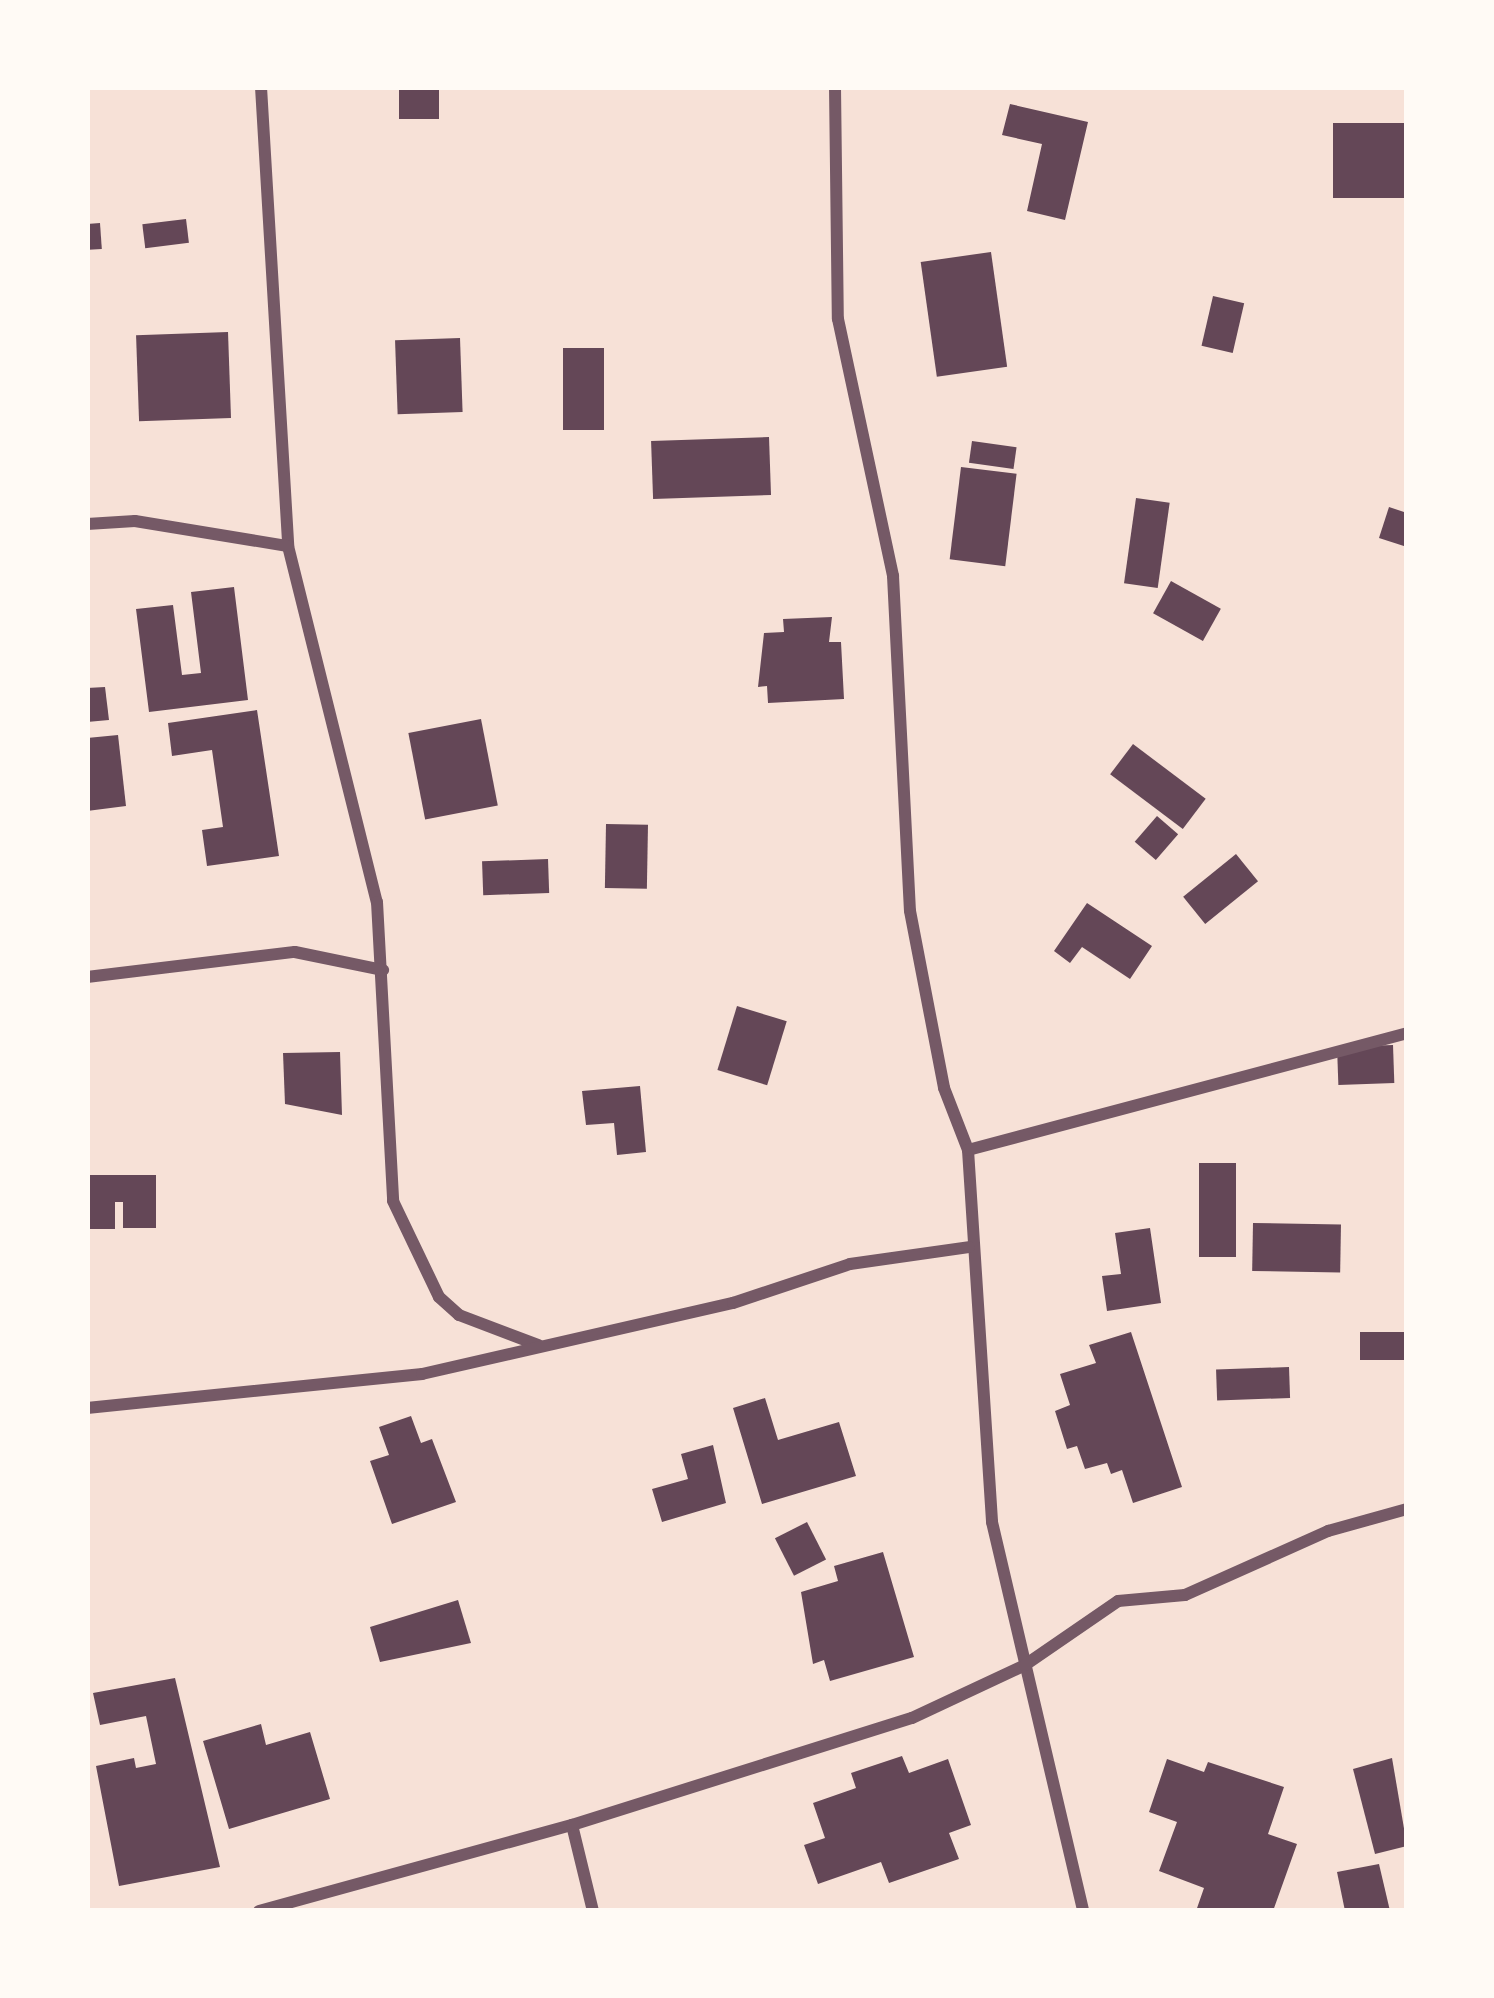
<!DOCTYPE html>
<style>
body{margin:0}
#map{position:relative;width:1494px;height:1998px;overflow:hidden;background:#f7e1d7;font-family:"Source Sans 3",sans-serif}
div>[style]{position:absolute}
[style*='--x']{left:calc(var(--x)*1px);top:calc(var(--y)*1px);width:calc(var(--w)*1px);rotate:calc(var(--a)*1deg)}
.building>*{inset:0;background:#644757;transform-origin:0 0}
.minor>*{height:12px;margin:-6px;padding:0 6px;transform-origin:6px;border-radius:6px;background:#755966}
span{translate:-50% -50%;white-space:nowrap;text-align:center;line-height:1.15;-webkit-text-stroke:9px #fffaf5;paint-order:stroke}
.frame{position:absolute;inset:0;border:90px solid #fffaf5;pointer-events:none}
</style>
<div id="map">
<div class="building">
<i style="left:399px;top:87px;width:40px;height:32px"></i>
<i style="clip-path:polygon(1010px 104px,1088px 122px,1065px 220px,1027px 211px,1042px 144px,1002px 135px)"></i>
<i style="left:1407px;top:123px;width:75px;height:74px;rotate:90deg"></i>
<i style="left:186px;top:219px;width:24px;height:44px;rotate:83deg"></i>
<i style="left:100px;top:223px;width:26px;height:13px;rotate:86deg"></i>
<i style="left:991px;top:252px;width:116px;height:71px;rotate:82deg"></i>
<i style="left:1213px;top:296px;width:32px;height:51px;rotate:13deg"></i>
<i style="left:228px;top:332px;width:86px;height:92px;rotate:88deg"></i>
<i style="left:460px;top:338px;width:74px;height:65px;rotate:88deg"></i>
<i style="left:563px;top:348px;width:41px;height:82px"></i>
<i style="left:769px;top:437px;width:58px;height:118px;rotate:88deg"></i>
<i style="left:972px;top:441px;width:45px;height:22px;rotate:8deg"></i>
<i style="left:961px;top:467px;width:56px;height:93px;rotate:7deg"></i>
<i style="left:1136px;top:498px;width:34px;height:86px;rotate:8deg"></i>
<i style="clip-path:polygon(1389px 507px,1407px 513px,1407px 547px,1379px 538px)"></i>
<i style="left:1171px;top:581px;width:57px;height:37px;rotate:29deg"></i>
<i style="clip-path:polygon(234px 587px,248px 700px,149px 712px,136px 609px,173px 605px,182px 675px,201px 673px,191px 592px)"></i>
<i style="clip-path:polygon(832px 617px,829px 642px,841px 642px,844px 699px,768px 703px,767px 686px,758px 687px,764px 633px,784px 632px,783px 619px)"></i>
<i style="clip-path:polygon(105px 687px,109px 720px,87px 722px,87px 688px)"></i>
<i style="clip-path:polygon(257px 710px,279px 856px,207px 866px,202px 830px,223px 827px,212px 750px,172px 756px,168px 723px)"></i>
<i style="left:481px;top:719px;width:88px;height:74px;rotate:79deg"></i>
<i style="clip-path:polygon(118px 735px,126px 806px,87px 811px,87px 738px)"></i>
<i style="left:1133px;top:744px;width:91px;height:38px;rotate:37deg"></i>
<i style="left:1157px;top:816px;width:28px;height:34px;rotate:41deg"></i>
<i style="left:606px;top:824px;width:42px;height:64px;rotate:1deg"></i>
<i style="left:1236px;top:854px;width:35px;height:68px;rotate:51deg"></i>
<i style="left:548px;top:859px;width:34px;height:66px;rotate:88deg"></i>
<i style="clip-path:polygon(1087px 903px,1152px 946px,1130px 979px,1082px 947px,1070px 963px,1054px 951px)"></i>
<i style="left:737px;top:1006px;width:52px;height:67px;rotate:17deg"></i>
<i style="left:1393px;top:1045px;width:38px;height:56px;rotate:88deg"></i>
<i style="clip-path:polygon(340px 1052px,342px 1115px,285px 1104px,283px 1053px)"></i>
<i style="clip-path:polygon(640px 1086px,646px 1152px,617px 1155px,614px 1123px,586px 1125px,582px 1091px)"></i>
<i style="left:1199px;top:1163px;width:37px;height:94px"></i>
<i style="clip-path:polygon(87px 1175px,156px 1175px,156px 1228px,123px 1228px,123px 1202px,115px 1202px,115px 1229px,87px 1229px)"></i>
<i style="left:1253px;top:1223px;width:88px;height:48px;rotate:1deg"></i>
<i style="clip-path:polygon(1150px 1228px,1161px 1303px,1107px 1311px,1102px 1276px,1121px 1274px,1115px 1233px)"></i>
<i style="clip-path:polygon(1131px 1332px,1182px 1487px,1133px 1503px,1122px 1470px,1111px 1474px,1107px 1463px,1085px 1469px,1077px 1446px,1067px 1449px,1055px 1411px,1070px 1405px,1060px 1374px,1096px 1363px,1089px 1345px)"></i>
<i style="left:1407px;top:1332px;width:28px;height:47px;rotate:90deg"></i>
<i style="left:1289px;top:1367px;width:31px;height:73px;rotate:88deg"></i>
<i style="clip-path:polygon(765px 1398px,778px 1440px,839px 1422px,856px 1476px,762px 1504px,733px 1408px)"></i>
<i style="clip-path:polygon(411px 1416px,421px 1443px,432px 1439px,456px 1502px,392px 1524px,370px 1461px,389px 1455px,379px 1427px)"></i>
<i style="clip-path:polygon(713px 1445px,726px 1503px,662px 1522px,652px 1489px,688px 1479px,681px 1454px)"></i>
<i style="left:807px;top:1522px;width:42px;height:36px;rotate:63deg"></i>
<i style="clip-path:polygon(883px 1552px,914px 1657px,830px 1681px,824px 1660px,813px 1664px,801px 1592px,838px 1581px,834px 1566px)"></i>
<i style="clip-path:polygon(458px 1600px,471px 1643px,380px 1662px,370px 1627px)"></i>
<i style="clip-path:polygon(175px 1678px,220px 1867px,119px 1886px,96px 1766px,134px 1758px,136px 1768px,156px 1764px,146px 1716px,100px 1725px,93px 1693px)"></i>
<i style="clip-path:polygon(261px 1724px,266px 1745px,310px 1732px,330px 1799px,229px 1829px,203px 1741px)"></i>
<i style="clip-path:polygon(902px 1756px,909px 1773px,948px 1759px,971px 1825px,949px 1833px,959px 1859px,889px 1883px,881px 1862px,818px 1884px,804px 1845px,825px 1838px,813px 1803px,856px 1788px,851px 1773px)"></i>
<i style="clip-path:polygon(1392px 1758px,1407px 1846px,1375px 1854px,1353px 1769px)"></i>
<i style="clip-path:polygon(1167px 1759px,1204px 1772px,1208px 1762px,1284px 1787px,1268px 1834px,1297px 1844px,1273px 1911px,1196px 1911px,1204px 1888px,1159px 1871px,1177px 1822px,1149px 1812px)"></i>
<i style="clip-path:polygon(1379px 1864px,1390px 1911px,1345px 1911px,1337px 1872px)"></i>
</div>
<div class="minor">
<i style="--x:261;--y:87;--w:460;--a:86.6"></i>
<i style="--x:288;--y:546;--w:367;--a:76"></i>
<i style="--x:377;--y:902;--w:299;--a:86.9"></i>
<i style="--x:393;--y:1201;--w:106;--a:64.4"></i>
<i style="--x:439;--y:1297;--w:27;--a:42"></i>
<i style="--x:459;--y:1315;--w:85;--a:20.8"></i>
<i style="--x:835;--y:87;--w:232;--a:89.3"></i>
<i style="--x:838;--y:319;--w:263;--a:77.9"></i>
<i style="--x:893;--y:576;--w:335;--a:87.1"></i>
<i style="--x:910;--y:911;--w:180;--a:79.1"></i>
<i style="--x:944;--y:1088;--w:66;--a:68.8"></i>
<i style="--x:968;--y:1150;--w:373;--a:86.3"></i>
<i style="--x:992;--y:1522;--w:400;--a:76.8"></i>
<i style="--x:87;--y:524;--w:48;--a:-3.6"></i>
<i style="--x:135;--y:521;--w:155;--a:9.3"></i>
<i style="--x:87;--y:977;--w:209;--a:-6.9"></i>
<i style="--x:295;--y:952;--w:90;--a:11.6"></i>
<i style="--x:968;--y:1150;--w:454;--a:-14.9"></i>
<i style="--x:87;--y:1408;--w:337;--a:-5.8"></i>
<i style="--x:422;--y:1374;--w:319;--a:-12.9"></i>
<i style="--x:733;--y:1303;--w:123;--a:-18.4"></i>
<i style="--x:850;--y:1264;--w:120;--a:-8.1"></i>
<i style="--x:572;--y:1825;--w:89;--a:76.3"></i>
<i style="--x:259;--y:1911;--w:325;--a:-15.4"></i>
<i style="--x:572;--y:1825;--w:356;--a:-17.5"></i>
<i style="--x:912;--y:1718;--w:125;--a:-25.1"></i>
<i style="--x:1025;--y:1665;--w:113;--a:-34.5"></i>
<i style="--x:1118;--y:1601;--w:67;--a:-5.1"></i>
<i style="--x:1185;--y:1595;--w:157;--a:-24.1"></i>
<i style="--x:1328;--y:1531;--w:82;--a:-15.6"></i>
</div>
<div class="frame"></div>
</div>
